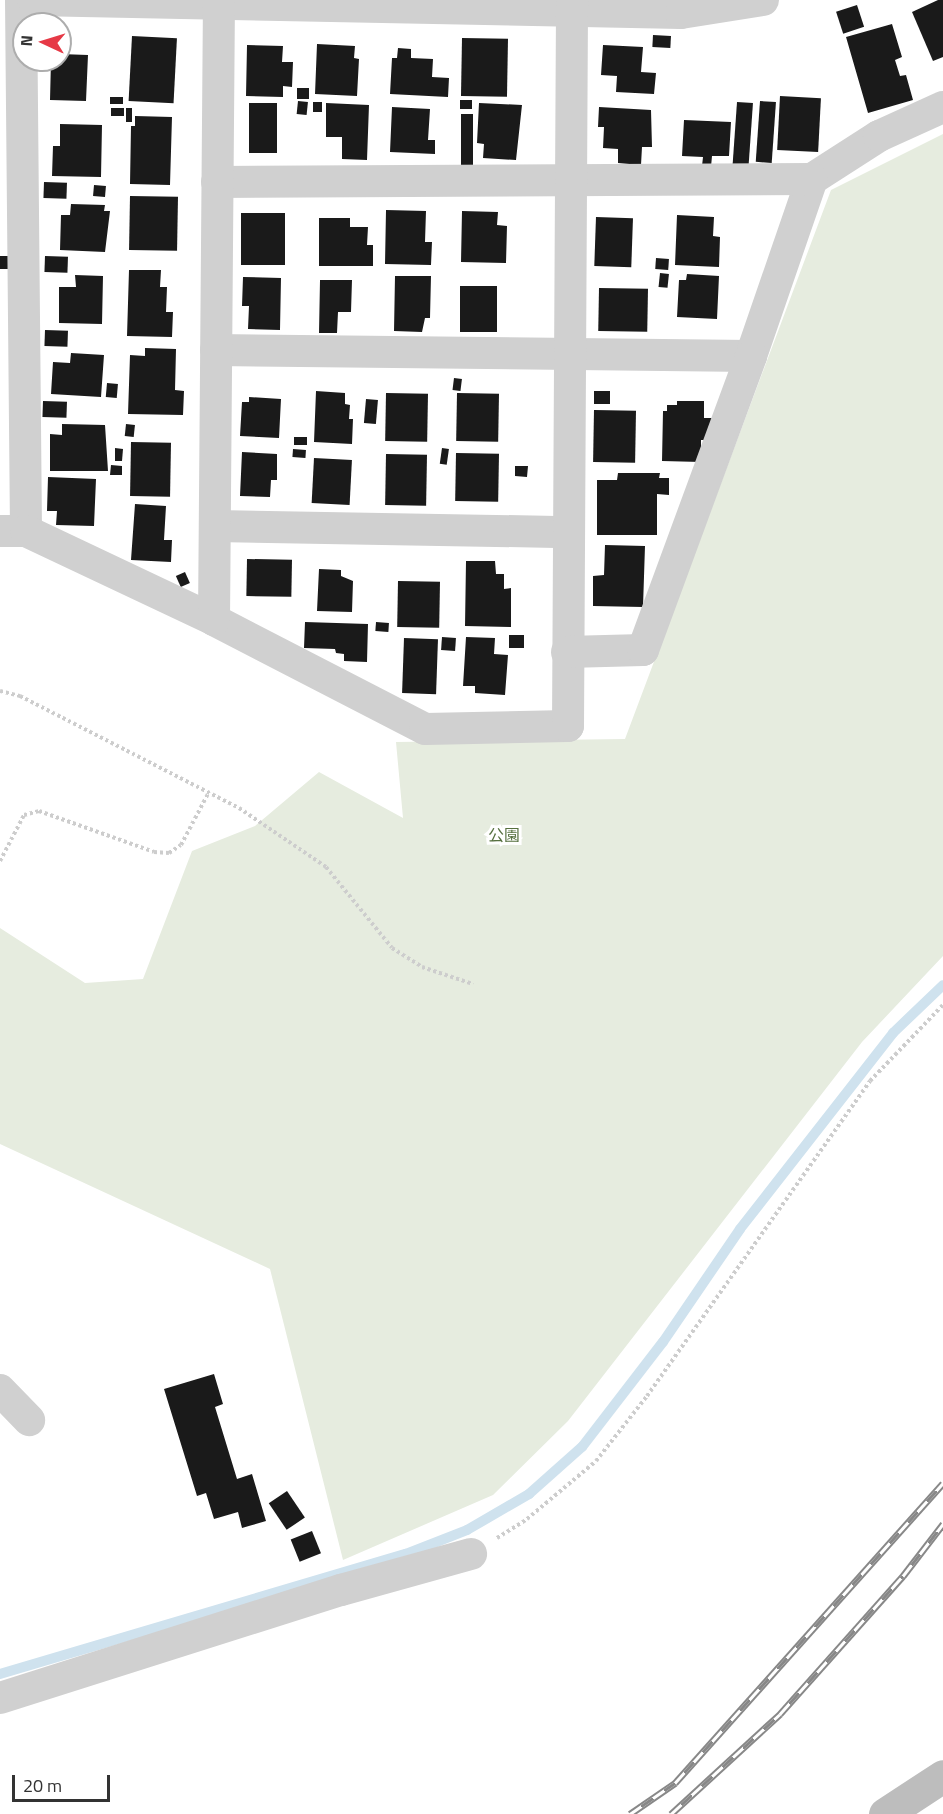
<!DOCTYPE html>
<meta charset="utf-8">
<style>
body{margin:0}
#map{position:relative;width:943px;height:1814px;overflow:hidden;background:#fff;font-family:"Titillium Web","Noto Sans JP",sans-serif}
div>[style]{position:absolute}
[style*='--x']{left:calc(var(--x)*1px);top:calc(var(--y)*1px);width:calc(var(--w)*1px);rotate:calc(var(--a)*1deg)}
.green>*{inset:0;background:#e6ecdf}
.stream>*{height:10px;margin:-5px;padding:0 5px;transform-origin:5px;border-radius:5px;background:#cfe2ee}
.building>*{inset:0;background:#1a1a1a;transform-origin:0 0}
.path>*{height:4px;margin-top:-2px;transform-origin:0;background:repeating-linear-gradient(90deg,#cdcdcd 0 3px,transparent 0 6px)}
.street>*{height:32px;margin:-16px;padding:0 16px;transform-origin:16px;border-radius:16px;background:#d0d0d0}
.secondary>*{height:33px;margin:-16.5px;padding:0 16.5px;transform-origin:16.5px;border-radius:16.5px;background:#bdbdbd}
.rail>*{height:7px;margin-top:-3.5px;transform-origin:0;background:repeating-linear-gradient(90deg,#fff 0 14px,#888 0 28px);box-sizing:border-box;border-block:2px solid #888}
span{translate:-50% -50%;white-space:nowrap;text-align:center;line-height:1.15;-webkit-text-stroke:6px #fff;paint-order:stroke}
.park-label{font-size:16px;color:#56703f}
.north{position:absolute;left:12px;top:12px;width:60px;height:60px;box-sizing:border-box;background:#fff;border:2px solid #adadad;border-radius:50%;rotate:274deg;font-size:16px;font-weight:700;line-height:24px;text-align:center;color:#333}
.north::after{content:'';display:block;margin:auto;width:21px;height:27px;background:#e63946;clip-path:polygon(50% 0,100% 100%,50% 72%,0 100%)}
.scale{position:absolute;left:12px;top:1775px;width:98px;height:27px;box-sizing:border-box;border:3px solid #333;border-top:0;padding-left:8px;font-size:18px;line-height:21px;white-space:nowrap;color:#333;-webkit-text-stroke:4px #fff;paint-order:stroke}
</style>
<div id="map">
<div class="green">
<i style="clip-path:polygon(943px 134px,943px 956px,862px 1042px,568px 1421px,493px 1495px,343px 1560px,270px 1269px,0 1144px,0 928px,85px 983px,143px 979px,192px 851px,255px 826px,319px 772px,403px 818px,396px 742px,625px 739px,831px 190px)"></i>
</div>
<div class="stream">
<i style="--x:0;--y:1674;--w:423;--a:-16.5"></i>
<i style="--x:406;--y:1554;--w:66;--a:-21.5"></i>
<i style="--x:467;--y:1530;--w:72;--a:-30.1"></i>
<i style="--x:529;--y:1494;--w:71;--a:-41.6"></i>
<i style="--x:582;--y:1447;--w:133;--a:-52.4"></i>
<i style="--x:663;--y:1342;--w:137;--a:-55.7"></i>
<i style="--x:740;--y:1229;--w:249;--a:-52"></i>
<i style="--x:893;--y:1033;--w:69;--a:-43.8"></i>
</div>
<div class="building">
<i style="clip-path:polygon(938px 0,943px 0,943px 57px,933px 61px,912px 12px)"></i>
<i style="left:857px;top:5px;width:23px;height:22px;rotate:72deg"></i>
<i style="clip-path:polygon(892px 24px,902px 57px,895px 60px,900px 76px,906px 75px,913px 100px,868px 113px,846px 37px)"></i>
<i style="left:653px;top:35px;width:18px;height:12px;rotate:3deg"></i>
<i style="left:132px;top:36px;width:45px;height:65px;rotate:3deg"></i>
<i style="left:462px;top:38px;width:46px;height:58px;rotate:1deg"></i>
<i style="clip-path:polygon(317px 44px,355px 46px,354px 58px,359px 59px,357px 96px,315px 94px)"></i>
<i style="clip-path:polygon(247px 45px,283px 46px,282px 62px,293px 62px,292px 87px,283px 86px,283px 97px,246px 96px)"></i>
<i style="clip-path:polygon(603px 45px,643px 47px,641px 72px,656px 73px,654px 94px,616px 92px,617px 76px,601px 75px)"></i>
<i style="clip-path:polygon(398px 48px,411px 49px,411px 58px,433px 59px,432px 77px,449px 78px,448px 97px,390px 94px,392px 58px,397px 58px)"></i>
<i style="clip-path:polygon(60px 54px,88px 55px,86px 101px,50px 100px,51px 60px,60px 60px)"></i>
<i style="left:297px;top:88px;width:12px;height:11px"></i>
<i style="left:780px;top:96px;width:41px;height:54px;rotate:3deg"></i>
<i style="left:110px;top:97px;width:13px;height:7px"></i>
<i style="left:460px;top:100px;width:12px;height:9px"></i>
<i style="left:298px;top:101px;width:10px;height:13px;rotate:6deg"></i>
<i style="left:760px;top:101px;width:16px;height:61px;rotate:4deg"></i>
<i style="left:313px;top:102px;width:9px;height:10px"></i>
<i style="left:737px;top:102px;width:16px;height:65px;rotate:4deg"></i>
<i style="left:249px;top:103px;width:28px;height:50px"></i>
<i style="clip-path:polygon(326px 103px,369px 105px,367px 160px,342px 159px,342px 137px,326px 137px)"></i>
<i style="clip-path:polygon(479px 103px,522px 105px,516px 160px,483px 158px,484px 144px,477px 143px)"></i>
<i style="clip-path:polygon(392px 107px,430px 109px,428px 140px,435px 140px,435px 154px,390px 152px)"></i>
<i style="clip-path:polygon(599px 107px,651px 110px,652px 147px,642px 147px,641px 165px,618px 163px,618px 149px,603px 148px,604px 127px,598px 127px)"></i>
<i style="left:111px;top:108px;width:13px;height:8px"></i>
<i style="left:126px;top:108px;width:6px;height:14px"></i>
<i style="left:461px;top:114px;width:12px;height:51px"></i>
<i style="clip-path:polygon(135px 116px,172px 117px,170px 185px,130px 184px,131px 126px,135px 126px)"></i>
<i style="clip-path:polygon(684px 120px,731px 122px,729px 156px,712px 156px,711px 167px,702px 166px,703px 157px,682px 156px)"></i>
<i style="clip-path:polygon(60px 124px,102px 125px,101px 177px,52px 176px,53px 146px,60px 146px)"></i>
<i style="left:44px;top:182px;width:23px;height:16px;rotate:2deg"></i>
<i style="left:94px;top:185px;width:12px;height:11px;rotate:5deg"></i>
<i style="left:130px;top:196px;width:48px;height:54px;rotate:1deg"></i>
<i style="clip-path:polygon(71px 204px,105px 205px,104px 211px,110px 211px,105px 252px,60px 250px,61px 215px,70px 215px)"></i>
<i style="clip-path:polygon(386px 210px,426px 211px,425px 242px,432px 242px,431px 265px,385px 264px)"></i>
<i style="clip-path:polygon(462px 211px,498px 212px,497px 225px,507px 226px,506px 263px,461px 262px)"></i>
<i style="left:241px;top:213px;width:44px;height:52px"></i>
<i style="clip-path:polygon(677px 215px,714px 217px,713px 236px,720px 237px,719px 267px,675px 265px)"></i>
<i style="left:596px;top:217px;width:37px;height:49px;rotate:2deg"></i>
<i style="clip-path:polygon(319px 218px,350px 218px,350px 227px,368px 227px,367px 245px,373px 245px,373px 266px,319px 266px)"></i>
<i style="left:0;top:256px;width:10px;height:13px"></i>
<i style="left:45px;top:256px;width:23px;height:16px;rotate:2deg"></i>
<i style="left:656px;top:258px;width:13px;height:11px;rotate:4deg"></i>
<i style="clip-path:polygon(129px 270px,161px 270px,160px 287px,167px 287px,166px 312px,173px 312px,172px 337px,127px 336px)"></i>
<i style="left:660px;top:273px;width:9px;height:14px;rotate:6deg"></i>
<i style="clip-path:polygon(687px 274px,719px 276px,717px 319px,677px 317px,679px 280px,686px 280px)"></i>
<i style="clip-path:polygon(75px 275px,103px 276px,102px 324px,59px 323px,59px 287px,76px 287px)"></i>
<i style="clip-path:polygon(395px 276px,431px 276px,430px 318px,425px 318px,422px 332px,394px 331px)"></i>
<i style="clip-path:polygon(243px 277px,281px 278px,280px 330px,248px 329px,249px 306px,242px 306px)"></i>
<i style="clip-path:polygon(320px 280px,352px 280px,351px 312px,338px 312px,337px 333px,319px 333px)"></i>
<i style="left:460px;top:286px;width:37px;height:46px"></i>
<i style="left:599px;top:288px;width:49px;height:43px;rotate:1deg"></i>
<i style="left:45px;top:330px;width:23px;height:16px;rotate:2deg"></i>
<i style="clip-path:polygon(145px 348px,176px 349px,175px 390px,184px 391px,183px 415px,128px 414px,130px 355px,145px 356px)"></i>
<i style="clip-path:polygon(71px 353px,104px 355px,101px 397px,51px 394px,53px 362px,70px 363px)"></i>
<i style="left:454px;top:378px;width:8px;height:12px;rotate:7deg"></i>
<i style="left:107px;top:383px;width:11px;height:14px;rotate:5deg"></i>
<i style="clip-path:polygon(316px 391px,345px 393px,345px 404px,350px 405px,349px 419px,353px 419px,352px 444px,314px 442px)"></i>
<i style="left:594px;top:391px;width:16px;height:13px"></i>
<i style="left:386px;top:393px;width:42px;height:48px;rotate:1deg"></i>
<i style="left:457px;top:393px;width:42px;height:48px;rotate:1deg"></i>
<i style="clip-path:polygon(249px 397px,281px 399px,279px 438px,240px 436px,242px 402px,249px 402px)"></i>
<i style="left:366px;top:399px;width:12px;height:24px;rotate:5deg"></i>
<i style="left:43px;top:401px;width:24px;height:16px;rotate:2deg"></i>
<i style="clip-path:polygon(677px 401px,704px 401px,704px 418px,713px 418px,713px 440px,701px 440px,701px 462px,662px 461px,663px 411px,667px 411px,667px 405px,677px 405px)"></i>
<i style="left:594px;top:410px;width:42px;height:52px;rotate:1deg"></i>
<i style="clip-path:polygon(62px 424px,105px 425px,108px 471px,50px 471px,50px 434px,62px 435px)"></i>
<i style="left:126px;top:424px;width:9px;height:12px;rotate:6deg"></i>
<i style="left:294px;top:437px;width:13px;height:8px"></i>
<i style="left:131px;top:442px;width:40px;height:54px;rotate:1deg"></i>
<i style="clip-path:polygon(115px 448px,123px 449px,122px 461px,115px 461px)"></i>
<i style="left:442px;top:448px;width:7px;height:16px;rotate:8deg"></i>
<i style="left:293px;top:449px;width:13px;height:8px;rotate:4deg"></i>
<i style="clip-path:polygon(242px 452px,277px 454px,277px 480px,271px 480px,270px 497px,240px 496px)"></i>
<i style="left:456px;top:453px;width:43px;height:48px;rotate:1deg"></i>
<i style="left:386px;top:454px;width:41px;height:51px;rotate:1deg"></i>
<i style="left:314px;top:458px;width:38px;height:45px;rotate:3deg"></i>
<i style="clip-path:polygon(111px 465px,122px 466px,122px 475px,110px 475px)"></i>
<i style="clip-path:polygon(515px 466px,528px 466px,527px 477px,515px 476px)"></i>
<i style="clip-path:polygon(618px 473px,660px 473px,659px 478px,669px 478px,669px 495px,657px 494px,657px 535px,597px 535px,597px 480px,617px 480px)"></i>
<i style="clip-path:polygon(48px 477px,96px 479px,94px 526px,56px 525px,57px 511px,47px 511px)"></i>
<i style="clip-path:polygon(135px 504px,166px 506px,164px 540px,172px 540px,171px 562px,131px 560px)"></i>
<i style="clip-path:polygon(605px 545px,645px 546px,643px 607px,593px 606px,593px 576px,604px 575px)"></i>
<i style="left:247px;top:559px;width:45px;height:37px;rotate:1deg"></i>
<i style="clip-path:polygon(466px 561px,495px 561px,496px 574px,504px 574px,504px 589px,511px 588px,511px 627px,465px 626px)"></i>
<i style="clip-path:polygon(319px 569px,341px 570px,341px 576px,353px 581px,352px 612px,317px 611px)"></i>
<i style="left:185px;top:572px;width:12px;height:10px;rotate:66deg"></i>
<i style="left:398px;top:581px;width:42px;height:46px;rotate:1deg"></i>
<i style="clip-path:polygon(305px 622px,368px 624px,367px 662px,344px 661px,344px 654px,336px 653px,335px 649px,304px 648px)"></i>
<i style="left:376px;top:622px;width:13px;height:9px;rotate:4deg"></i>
<i style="left:509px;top:635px;width:15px;height:13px"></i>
<i style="left:442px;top:637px;width:14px;height:13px;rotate:4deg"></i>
<i style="clip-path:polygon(466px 637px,495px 638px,494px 654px,508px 655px,505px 695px,475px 693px,475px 686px,463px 686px)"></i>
<i style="left:404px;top:638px;width:34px;height:55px;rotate:2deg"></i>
<i style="clip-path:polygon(214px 1374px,223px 1404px,215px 1407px,237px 1479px,252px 1474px,266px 1521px,242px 1528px,238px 1512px,214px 1519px,206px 1493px,197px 1496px,164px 1389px)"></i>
<i style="left:287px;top:1491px;width:32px;height:22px;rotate:56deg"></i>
<i style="left:312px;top:1531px;width:24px;height:23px;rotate:68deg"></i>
</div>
<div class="path">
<i style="--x:0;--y:691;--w:21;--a:14"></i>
<i style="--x:20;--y:696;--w:246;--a:27.1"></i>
<i style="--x:239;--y:808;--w:105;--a:34.1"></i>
<i style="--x:326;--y:867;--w:104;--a:50.8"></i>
<i style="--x:392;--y:948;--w:36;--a:32"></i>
<i style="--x:422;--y:967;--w:54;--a:18.4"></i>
<i style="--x:0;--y:861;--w:52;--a:-62.4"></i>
<i style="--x:24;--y:815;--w:16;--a:-15"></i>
<i style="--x:39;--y:811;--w:122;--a:19.6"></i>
<i style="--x:154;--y:852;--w:15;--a:4"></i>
<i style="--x:169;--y:853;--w:14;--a:-34"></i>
<i style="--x:181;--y:845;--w:60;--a:-62.2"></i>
<i style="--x:497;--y:1538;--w:36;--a:-32"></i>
<i style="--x:527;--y:1519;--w:90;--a:-40"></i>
<i style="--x:596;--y:1461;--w:83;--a:-51.9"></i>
<i style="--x:647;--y:1396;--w:386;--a:-54.7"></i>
<i style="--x:870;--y:1081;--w:105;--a:-46.2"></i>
</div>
<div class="street">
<i style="--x:21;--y:0;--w:531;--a:89.46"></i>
<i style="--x:33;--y:0;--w:648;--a:1.15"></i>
<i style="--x:681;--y:13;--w:83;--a:-9"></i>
<i style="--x:812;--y:179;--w:80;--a:-32.7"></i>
<i style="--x:879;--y:136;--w:70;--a:-24.4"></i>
<i style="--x:216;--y:350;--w:535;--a:0.64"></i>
<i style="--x:751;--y:356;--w:187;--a:-71"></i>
<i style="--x:812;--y:179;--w:595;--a:179.71"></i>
<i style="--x:215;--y:526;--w:354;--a:1"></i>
<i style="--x:0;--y:531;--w:26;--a:0"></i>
<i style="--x:26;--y:531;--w:208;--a:25.3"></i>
<i style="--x:214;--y:620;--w:237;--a:27.3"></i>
<i style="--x:425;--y:729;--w:143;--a:-1.2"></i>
<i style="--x:568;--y:726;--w:726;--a:-89.68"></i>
<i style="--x:214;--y:620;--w:620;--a:-89.54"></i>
<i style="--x:567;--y:652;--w:76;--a:-1.5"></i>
<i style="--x:643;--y:650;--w:313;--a:-69.8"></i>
<i style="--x:0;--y:1390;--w:42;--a:46"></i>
<i style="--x:0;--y:1698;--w:358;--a:-17.6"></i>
<i style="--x:341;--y:1590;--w:135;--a:-15.5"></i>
</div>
<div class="secondary">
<i style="--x:885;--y:1814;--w:69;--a:-33.2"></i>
</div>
<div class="rail">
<i style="--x:630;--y:1814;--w:55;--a:-34.6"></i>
<i style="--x:675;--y:1783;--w:402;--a:-48.2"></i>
<i style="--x:671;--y:1814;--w:148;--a:-42.5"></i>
<i style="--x:780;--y:1714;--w:185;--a:-48.3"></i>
<i style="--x:903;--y:1576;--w:66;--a:-52.4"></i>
</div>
<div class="park-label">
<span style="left:504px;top:835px">公園</span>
</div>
<div class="north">N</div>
<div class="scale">20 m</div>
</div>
